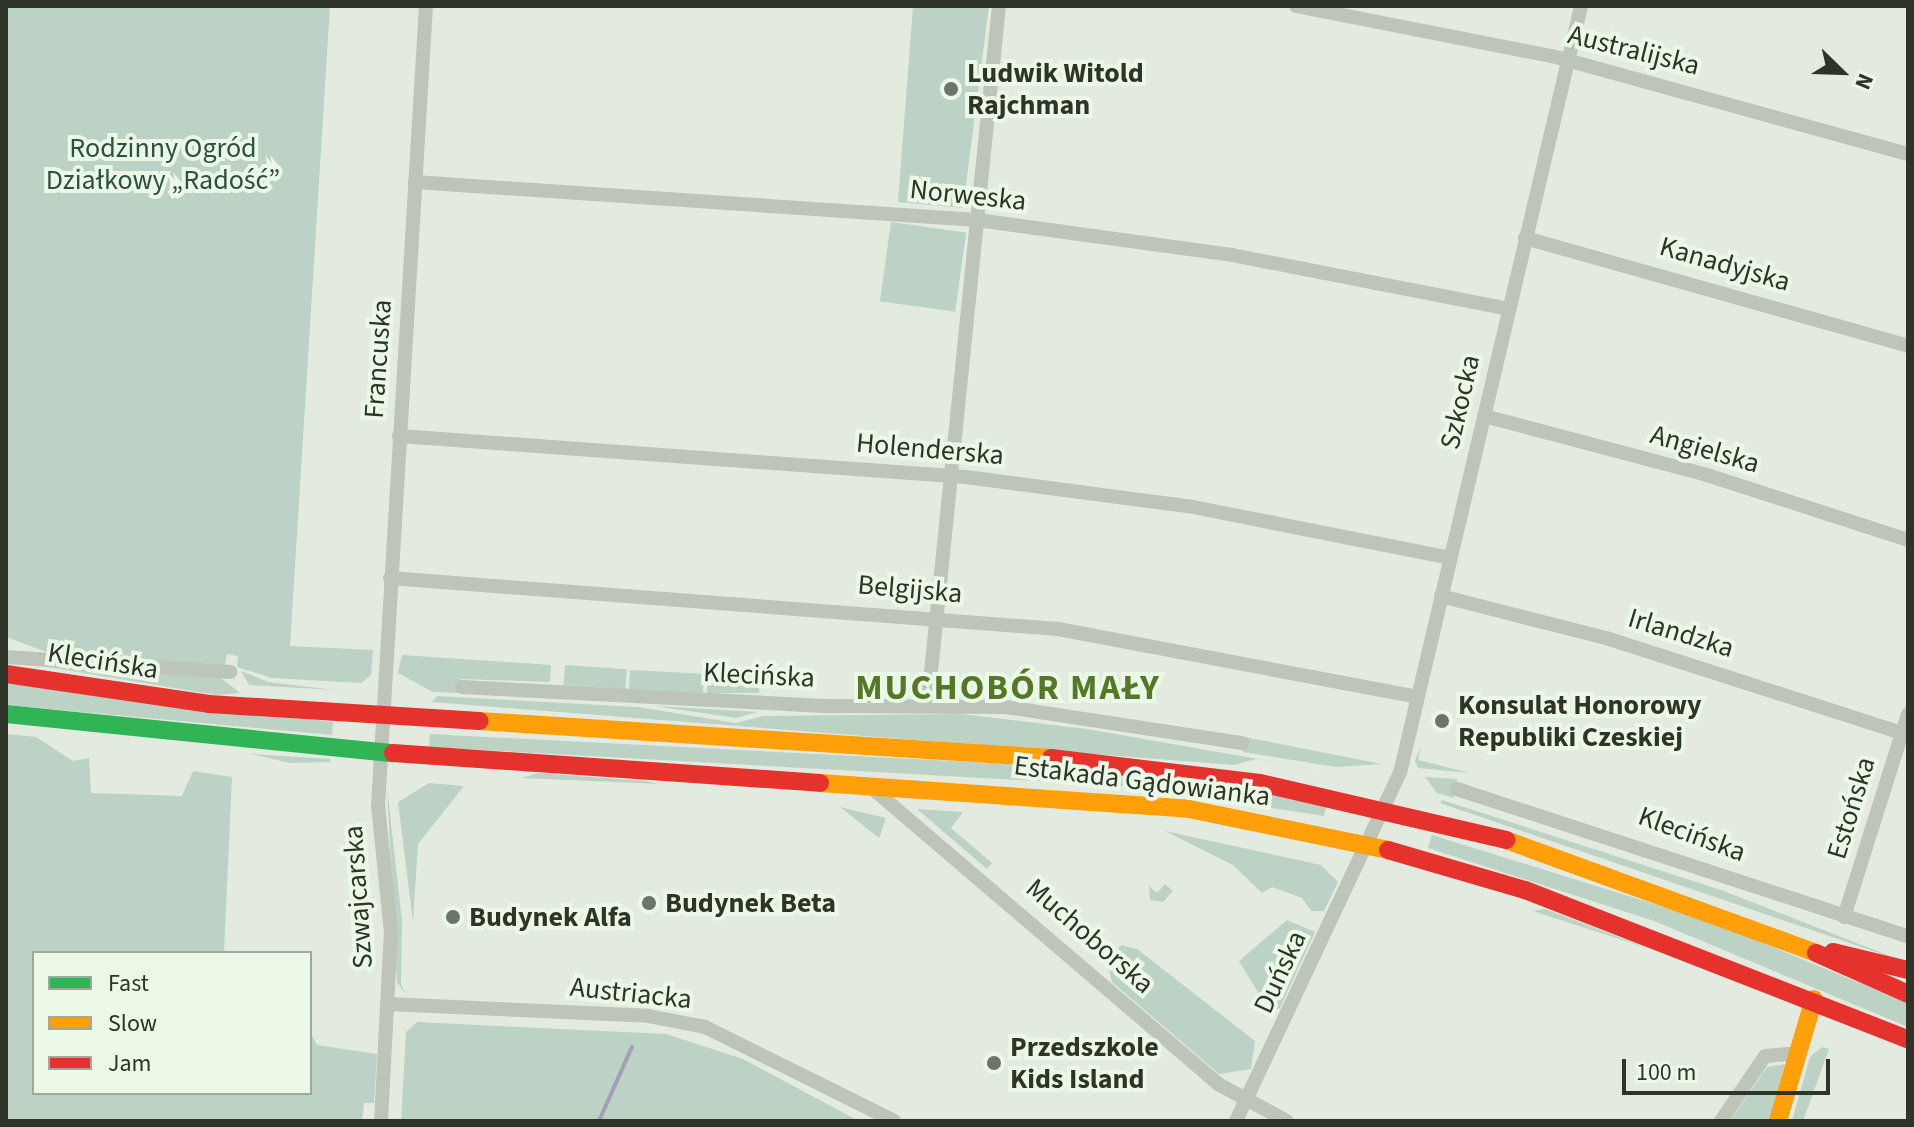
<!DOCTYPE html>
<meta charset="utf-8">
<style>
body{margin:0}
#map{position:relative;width:1914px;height:1127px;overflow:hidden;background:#e3ebe0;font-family:"Source Sans 3",sans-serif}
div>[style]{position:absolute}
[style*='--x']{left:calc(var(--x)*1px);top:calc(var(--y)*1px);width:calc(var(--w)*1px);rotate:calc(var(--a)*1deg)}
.green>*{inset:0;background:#bcd2c4;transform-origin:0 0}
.stream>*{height:4px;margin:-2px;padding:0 2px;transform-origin:2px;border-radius:2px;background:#a39dba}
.street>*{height:14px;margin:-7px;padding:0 7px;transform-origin:7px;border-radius:7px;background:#bdc4b9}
.fast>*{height:18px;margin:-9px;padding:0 9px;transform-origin:9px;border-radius:9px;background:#30b455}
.slow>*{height:18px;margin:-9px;padding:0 9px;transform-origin:9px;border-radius:9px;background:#ff9f0a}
.jam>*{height:18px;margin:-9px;padding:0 9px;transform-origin:9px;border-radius:9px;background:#e5322d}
.dots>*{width:22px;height:22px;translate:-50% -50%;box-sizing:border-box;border:4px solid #ebf8e7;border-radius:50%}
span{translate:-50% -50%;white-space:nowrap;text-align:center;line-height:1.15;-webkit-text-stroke:8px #ebf8e7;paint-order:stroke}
.street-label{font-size:28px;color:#2e3428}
.poi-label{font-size:28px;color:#2e3428;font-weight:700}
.left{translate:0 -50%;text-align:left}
.park-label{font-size:28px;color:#2d5041}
.district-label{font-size:36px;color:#547826;font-weight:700;letter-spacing:2px}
.frame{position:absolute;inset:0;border:8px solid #2e3428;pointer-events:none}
.legend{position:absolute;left:32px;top:951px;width:280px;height:144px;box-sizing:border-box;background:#ebf8e7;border:2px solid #9faa9b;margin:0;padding:10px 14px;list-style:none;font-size:24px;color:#2e3428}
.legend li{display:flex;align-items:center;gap:16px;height:40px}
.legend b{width:40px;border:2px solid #9faa9b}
.north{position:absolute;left:1802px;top:32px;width:80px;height:80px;-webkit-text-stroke:6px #ebf8e7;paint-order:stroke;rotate:113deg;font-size:22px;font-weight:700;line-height:32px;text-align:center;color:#2e3428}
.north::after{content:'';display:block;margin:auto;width:28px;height:36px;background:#2e3428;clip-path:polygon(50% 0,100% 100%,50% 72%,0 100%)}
.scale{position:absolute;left:1622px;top:1059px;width:208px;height:36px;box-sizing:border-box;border:4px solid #2e3428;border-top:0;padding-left:10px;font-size:24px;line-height:28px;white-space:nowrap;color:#2e3428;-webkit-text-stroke:6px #ebf8e7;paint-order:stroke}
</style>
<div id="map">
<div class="green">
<i style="clip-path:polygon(6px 6px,330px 6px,290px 646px,373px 650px,371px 675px,361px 683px,272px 678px,237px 667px,238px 656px,227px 654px,225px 665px,52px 654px,6px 637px)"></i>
<i style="clip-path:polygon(913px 6px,989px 6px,963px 208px,898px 202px)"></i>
<i style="left:891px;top:222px;width:76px;height:80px;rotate:8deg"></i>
<i style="clip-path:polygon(402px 655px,551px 665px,550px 682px,461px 679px,459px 693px,433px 692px,398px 673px)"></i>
<i style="clip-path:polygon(6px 660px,221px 678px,240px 693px,216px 695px)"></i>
<i style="left:565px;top:665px;width:62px;height:20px;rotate:4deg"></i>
<i style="left:630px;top:670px;width:74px;height:19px;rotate:3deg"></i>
<i style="clip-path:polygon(241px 671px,268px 682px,335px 690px,249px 685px)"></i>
<i style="clip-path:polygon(708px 675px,760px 678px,759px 693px,707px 693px)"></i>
<i style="clip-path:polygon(6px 683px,333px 722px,332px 735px,6px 705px)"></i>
<i style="clip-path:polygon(437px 696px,638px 707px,736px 723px,763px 716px,961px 714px,1087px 729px,1337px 773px,1256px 759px,1234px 765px,432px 702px)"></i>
<i style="clip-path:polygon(655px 706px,657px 706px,758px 712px,736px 718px)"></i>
<i style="clip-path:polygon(6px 734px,36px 737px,73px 761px,89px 758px,91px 793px,182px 796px,193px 771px,232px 777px,224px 953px,34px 953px,34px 1093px,310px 1093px,310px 1032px,317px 1045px,377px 1054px,374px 1103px,364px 1103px,362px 1121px,6px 1121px)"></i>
<i style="clip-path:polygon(430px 734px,1106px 769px,1327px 803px,1324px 816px,1126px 786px,429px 747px)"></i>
<i style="clip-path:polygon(1245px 737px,1382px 764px,1336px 767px,1243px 752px)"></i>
<i style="clip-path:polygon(1421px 745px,1418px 760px,1470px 773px,1418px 768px,1415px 761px)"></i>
<i style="clip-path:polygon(251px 754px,330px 759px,330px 762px,290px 763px)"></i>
<i style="clip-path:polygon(538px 773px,645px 781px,660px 784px,522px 778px)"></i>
<i style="clip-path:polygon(1425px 777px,1457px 779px,1454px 798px,1437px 793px)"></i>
<i style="clip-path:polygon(429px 783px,464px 786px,418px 844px,413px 922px,398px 802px)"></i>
<i style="clip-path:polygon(387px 788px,402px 921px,401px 985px,407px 996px,397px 982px)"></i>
<i style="clip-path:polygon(1442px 800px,1721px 890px,1908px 963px,1440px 803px)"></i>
<i style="clip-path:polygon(840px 807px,886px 818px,879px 838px)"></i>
<i style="clip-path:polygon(917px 809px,963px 812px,951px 828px,992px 863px,987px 869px)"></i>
<i style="clip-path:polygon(1165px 831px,1321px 865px,1338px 882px,1324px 911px,1311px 911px,1302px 898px,1272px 887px,1262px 893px,1233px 865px)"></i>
<i style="clip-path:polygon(1432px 835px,1712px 922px,1908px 1003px,1908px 1027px,1654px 921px,1428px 848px)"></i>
<i style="clip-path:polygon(1165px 884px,1173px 891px,1163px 902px,1150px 900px,1149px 886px,1157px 893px)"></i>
<i style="clip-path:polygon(1545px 909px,1650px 949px,1533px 911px)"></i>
<i style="clip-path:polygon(1287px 920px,1315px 932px,1280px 1008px,1270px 1012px,1239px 961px)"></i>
<i style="clip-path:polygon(1121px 945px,1137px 949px,1255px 1041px,1251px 1069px,1219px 1074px,1112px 982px,1107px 963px)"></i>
<i style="clip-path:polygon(417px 1022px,666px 1034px,743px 1059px,859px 1121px,401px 1121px,406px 1032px)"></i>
<i style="clip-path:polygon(1822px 1047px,1829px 1049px,1803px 1121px,1792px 1121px,1810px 1057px)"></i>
<i style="clip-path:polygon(1785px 1064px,1770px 1121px,1730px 1121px,1767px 1067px)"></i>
</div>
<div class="stream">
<i style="--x:599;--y:1121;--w:81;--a:-66"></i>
</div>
<div class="street">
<i style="--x:1296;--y:6;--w:261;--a:11.1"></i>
<i style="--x:1552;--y:56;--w:369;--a:15.4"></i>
<i style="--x:415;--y:182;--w:563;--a:3.87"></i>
<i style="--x:977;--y:220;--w:257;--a:7.8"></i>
<i style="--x:1232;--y:255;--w:282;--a:11"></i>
<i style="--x:1525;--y:238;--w:398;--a:15.7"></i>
<i style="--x:1484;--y:416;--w:231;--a:14.8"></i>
<i style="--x:1707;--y:475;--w:211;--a:17.9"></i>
<i style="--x:399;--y:436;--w:568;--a:4.14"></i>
<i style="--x:966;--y:477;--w:229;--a:7.5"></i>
<i style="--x:1193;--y:507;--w:262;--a:11.2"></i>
<i style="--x:390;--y:578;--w:670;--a:4.37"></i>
<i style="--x:1058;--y:629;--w:366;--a:10.7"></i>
<i style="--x:1441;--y:596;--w:170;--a:14.3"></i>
<i style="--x:1606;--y:638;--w:311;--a:17.8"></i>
<i style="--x:6;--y:657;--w:225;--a:3.8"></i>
<i style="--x:462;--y:687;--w:367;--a:3"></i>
<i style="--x:829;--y:706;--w:177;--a:0.3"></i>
<i style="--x:1006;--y:707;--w:239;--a:8.7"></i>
<i style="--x:928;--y:701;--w:699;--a:-84.17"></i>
<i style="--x:873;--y:789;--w:454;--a:40.5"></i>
<i style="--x:1218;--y:1084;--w:78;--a:28.2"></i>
<i style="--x:1457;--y:789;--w:474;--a:18.1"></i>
<i style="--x:1844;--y:917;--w:213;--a:-72.5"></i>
<i style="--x:388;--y:1004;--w:260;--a:2.6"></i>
<i style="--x:648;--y:1016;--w:58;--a:10.9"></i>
<i style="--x:705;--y:1027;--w:211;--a:26.4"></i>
<i style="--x:381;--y:1121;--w:188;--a:-87"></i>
<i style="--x:391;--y:933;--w:128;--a:-95.8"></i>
<i style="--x:378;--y:806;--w:801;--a:-86.57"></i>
<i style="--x:1236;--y:1121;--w:385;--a:-64.8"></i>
<i style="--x:1400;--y:773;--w:788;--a:-76.72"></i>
<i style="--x:1721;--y:1121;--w:78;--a:-55.9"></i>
<i style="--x:1765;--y:1056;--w:33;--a:-5"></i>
</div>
<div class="fast">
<i style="--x:6;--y:714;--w:389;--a:5.8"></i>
</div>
<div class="slow">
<i style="--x:479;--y:721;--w:573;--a:3.7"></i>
<i style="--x:820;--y:783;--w:370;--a:4"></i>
<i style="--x:1189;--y:809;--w:203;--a:11.6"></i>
<i style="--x:1506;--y:840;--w:330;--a:20"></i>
<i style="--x:1778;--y:1121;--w:127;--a:-73.6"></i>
</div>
<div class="jam">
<i style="--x:6;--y:674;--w:205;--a:8.4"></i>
<i style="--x:209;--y:704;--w:271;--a:3.6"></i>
<i style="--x:393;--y:753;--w:428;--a:4"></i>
<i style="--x:1051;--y:758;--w:210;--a:6.8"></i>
<i style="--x:1260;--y:783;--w:253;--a:13"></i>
<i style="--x:1388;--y:850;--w:143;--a:16.3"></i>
<i style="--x:1525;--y:890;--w:411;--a:21.3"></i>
<i style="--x:1833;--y:952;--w:77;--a:13.5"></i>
<i style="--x:1816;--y:953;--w:101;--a:24"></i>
</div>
<div class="dots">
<i style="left:951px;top:89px;background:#6d7468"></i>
<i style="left:1442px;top:721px;background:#6d7468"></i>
<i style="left:649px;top:903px;background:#6d7468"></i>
<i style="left:453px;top:917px;background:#6d7468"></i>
<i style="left:994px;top:1063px;background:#6d7468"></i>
</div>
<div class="street-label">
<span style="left:1634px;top:50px;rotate:14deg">Australijska</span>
<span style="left:968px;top:195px;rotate:6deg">Norweska</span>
<span style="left:1725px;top:264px;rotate:16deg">Kanadyjska</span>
<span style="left:378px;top:359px;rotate:-86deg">Francuska</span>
<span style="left:1460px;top:402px;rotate:-77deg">Szkocka</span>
<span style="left:930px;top:449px;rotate:5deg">Holenderska</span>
<span style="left:1705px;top:449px;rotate:16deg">Angielska</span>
<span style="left:910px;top:589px;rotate:5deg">Belgijska</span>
<span style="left:1681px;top:633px;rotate:17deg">Irlandzka</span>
<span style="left:103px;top:661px;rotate:9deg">Klecińska</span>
<span style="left:759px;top:675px;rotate:3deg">Klecińska</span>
<span style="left:1142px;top:781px;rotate:7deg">Estakada Gądowianka</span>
<span style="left:1851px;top:808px;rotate:-73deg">Estońska</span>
<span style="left:1692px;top:834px;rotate:20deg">Klecińska</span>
<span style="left:358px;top:897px;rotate:-94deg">Szwajcarska</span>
<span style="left:1090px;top:936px;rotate:41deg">Muchoborska</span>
<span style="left:1280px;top:972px;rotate:-65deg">Duńska</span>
<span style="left:631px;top:993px;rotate:6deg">Austriacka</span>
</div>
<div class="poi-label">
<span class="left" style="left:967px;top:89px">Ludwik Witold<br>Rajchman</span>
<span class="left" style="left:1458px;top:721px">Konsulat Honorowy<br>Republiki Czeskiej</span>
<span class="left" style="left:665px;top:903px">Budynek Beta</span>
<span class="left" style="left:469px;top:917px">Budynek Alfa</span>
<span class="left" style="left:1010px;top:1063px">Przedszkole<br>Kids Island</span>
</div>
<div class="park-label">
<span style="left:163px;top:164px">Rodzinny Ogród<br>Działkowy „Radość”</span>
</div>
<div class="district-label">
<span style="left:1008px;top:688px">MUCHOBÓR MAŁY</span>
</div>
<div class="frame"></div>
<ul class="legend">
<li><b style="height:10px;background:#30b455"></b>Fast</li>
<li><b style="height:10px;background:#ff9f0a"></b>Slow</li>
<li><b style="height:10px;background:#e5322d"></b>Jam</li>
</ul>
<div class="north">N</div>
<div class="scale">100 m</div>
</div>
